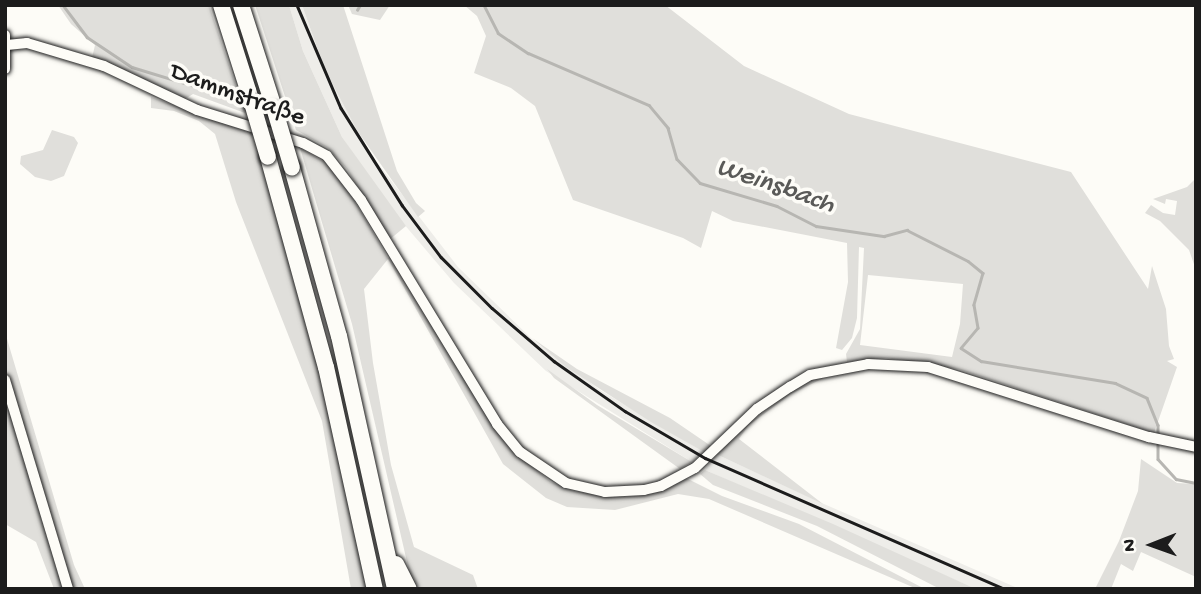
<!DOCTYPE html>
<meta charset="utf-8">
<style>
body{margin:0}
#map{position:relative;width:1201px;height:594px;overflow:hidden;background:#fdfcf7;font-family:"Gochi Hand",sans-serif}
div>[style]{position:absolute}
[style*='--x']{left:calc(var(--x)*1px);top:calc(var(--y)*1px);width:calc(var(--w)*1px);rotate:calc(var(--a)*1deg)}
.built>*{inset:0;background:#eeede9}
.green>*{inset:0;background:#e0dfdb}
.stream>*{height:2.5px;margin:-1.25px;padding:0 1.25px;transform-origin:1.25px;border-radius:1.25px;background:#b7b6b2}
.roads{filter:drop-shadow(0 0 2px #1c1c1c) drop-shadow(0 0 2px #1c1c1c)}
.tertiary>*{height:10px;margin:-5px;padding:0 5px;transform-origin:5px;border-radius:5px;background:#fdfcf7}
.motorway>*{height:16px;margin:-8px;padding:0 8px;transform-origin:8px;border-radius:8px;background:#fdfcf7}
.rail>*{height:2.5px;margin:-1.25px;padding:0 1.25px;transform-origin:1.25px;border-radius:1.25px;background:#1c1c1c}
.bridges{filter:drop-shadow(0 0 2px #1c1c1c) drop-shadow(0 0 2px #1c1c1c)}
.motorway-bridge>*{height:16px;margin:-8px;padding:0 8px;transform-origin:8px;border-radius:8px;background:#fdfcf7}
span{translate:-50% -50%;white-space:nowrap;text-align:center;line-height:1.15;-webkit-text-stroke:7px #fdfcf7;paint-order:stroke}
.street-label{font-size:26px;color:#1c1c1c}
.water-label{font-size:28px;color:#5a5a58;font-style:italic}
.frame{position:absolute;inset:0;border:7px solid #1c1c1c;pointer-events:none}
.north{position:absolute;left:1117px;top:510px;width:70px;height:70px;-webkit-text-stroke:5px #fdfcf7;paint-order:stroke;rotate:269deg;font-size:19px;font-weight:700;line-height:28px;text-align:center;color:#1c1c1c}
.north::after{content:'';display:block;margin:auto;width:24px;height:32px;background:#1c1c1c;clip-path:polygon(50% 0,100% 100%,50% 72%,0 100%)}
</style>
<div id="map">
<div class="built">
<i style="clip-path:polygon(289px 5px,302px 5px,325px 70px,370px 153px,458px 267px,533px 340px,600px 390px,704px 452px,692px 462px,546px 371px,454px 283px,392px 210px,342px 137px,303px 51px)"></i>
<i style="clip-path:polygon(716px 454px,824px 504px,1020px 589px,976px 589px,705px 470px)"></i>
</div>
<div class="green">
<i style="clip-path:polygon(58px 5px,209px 5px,245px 113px,193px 94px,185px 99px,92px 58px,95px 45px,71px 24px)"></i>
<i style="clip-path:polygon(255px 5px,289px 5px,303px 51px,342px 137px,406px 226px,389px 240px,347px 169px,328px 148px,296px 130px)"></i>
<i style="clip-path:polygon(302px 5px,343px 5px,397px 171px,416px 203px,425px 211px,418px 217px,358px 132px,325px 70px)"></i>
<i style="clip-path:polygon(348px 5px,390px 5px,380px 20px,352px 14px)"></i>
<i style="clip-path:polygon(evenodd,464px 5px,665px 5px,744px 66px,849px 114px,1071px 172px,1148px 289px,1152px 266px,1166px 309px,1169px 346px,1174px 359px,1167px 361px,1177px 367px,1154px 433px,958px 369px,886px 358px,847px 362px,846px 354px,860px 329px,864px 248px,859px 247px,857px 318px,852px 338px,842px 350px,836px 348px,848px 282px,847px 243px,733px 221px,712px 211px,701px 248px,683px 238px,573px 200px,535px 106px,511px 88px,474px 73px,486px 36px,477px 16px,464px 5px,868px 275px,963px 284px,960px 324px,952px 357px,860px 345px,868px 275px)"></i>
<i style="clip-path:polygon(151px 97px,251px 133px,265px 167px,311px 337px,357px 530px,367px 589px,351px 589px,322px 421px,236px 202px,215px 134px,199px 121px,174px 111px,151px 108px)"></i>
<i style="clip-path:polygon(52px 130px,74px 137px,78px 143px,64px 176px,51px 181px,35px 177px,20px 164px,21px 156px,43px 150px)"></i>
<i style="clip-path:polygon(300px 148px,328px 164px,351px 195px,388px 258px,392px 257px,518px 455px,551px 482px,574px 491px,626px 497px,651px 494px,686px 478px,722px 496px,799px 524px,925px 589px,917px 589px,709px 499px,678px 494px,615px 510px,567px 507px,546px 498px,503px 464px,388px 259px,364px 289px,373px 363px,391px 465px,414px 547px,473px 575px,478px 589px,417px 589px,410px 575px,352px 324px)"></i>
<i style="clip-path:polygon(1196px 178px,1196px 270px,1189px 250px,1160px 221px,1145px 213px,1151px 205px,1163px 213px,1175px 215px,1177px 201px,1166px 199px,1165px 204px,1153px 199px,1187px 187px)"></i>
<i style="clip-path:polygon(5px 332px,74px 565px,85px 589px,54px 589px,36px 542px,5px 524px,5px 409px,12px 403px,5px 380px)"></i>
<i style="clip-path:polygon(532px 338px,577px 369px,670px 418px,711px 446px,704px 452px,651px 422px,566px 367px)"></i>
<i style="clip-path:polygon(547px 369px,597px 405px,692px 462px,680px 469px,554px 378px)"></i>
<i style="clip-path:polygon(871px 369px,826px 377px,791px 394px,748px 426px,739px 439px,823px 504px,716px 454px,746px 425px,797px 387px,823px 376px)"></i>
<i style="clip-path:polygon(1141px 459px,1177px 483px,1196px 484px,1196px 577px,1141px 552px,1133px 571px,1121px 564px,1111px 589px,1095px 589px,1119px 541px,1138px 491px)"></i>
<i style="clip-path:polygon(705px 470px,833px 524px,976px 589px,940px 589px,817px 526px,713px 485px,700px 474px)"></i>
</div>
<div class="stream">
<i style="--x:63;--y:5;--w:40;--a:53"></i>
<i style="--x:87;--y:37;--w:54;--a:33.7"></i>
<i style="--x:132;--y:67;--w:65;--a:17"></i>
<i style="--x:484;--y:5;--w:31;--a:63"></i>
<i style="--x:498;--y:33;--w:36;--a:34"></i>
<i style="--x:528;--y:53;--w:132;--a:23.3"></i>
<i style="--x:649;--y:105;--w:30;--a:50"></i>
<i style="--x:668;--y:128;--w:32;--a:74"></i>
<i style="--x:677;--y:159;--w:33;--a:46"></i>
<i style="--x:700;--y:183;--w:80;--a:16.6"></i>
<i style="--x:777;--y:206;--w:44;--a:27.1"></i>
<i style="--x:816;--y:226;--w:69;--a:8.4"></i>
<i style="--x:884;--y:236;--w:24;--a:-15"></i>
<i style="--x:907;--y:230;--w:68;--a:26.9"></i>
<i style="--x:968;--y:261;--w:19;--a:39"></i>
<i style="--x:983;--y:273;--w:33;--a:106"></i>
<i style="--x:974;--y:305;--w:23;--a:80"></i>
<i style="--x:978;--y:328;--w:26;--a:130"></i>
<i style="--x:961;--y:348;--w:24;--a:33"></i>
<i style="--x:981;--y:361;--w:136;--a:9.3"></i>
<i style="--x:1115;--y:383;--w:35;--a:25"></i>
<i style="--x:1147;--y:398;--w:29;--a:68"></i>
<i style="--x:1158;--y:425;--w:11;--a:90"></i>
<i style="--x:357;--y:10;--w:6;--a:-59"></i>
<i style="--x:1158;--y:443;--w:16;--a:90"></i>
<i style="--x:1158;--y:459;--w:27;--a:48"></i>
<i style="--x:1176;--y:479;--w:20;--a:11"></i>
</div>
<div class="roads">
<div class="tertiary">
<i style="--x:5;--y:35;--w:34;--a:90"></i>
<i style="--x:7;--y:45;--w:20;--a:-6"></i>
<i style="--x:27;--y:43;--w:80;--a:16.6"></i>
<i style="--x:104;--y:66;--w:103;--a:25.3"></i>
<i style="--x:197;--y:110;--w:111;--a:17.3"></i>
<i style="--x:303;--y:143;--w:27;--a:28"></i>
<i style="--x:327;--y:156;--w:56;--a:52.3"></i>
<i style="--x:361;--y:200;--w:262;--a:58.7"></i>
<i style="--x:497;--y:424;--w:36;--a:51"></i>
<i style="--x:520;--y:452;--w:55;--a:34"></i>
<i style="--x:566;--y:483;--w:40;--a:13"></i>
<i style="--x:605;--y:492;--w:39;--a:-3"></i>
<i style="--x:644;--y:490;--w:17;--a:-13"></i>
<i style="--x:661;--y:486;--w:38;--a:-28"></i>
<i style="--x:695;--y:468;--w:86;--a:-43.6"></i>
<i style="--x:757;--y:409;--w:40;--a:-34"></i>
<i style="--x:790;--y:387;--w:23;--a:-31"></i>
<i style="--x:810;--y:375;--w:59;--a:-10.7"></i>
<i style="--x:868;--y:364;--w:60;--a:2.9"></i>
<i style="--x:928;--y:367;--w:232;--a:17.6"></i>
<i style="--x:1149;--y:437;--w:48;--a:12"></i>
<i style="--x:5;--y:380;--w:218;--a:73.2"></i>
</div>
<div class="motorway">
<i style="--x:221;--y:5;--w:103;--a:72.4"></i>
<i style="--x:241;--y:5;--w:111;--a:72.2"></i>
<i style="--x:268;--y:157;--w:218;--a:74.6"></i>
<i style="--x:326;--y:367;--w:227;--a:77.6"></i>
<i style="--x:292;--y:168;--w:174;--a:74.4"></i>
<i style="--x:339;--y:336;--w:259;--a:77.5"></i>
<i style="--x:396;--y:564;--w:28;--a:63"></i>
</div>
</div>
<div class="rail">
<i style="--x:297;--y:5;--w:112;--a:66.9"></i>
<i style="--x:341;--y:108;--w:115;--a:57.8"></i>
<i style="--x:402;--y:205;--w:65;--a:53.1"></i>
<i style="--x:441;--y:257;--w:72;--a:45"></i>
<i style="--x:492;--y:308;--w:82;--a:40.5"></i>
<i style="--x:554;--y:361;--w:87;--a:35.2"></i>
<i style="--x:625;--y:411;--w:93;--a:30.4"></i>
<i style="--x:705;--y:458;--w:327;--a:23.6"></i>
</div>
<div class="bridges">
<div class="motorway-bridge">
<i style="--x:252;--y:103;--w:56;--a:73.5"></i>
<i style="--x:275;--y:111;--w:59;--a:73.4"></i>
</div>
</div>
<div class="street-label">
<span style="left:237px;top:96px;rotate:20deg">Dammstraße</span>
</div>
<div class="water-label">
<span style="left:775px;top:187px;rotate:19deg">Weinsbach</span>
</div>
<div class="frame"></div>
<div class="north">N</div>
</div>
